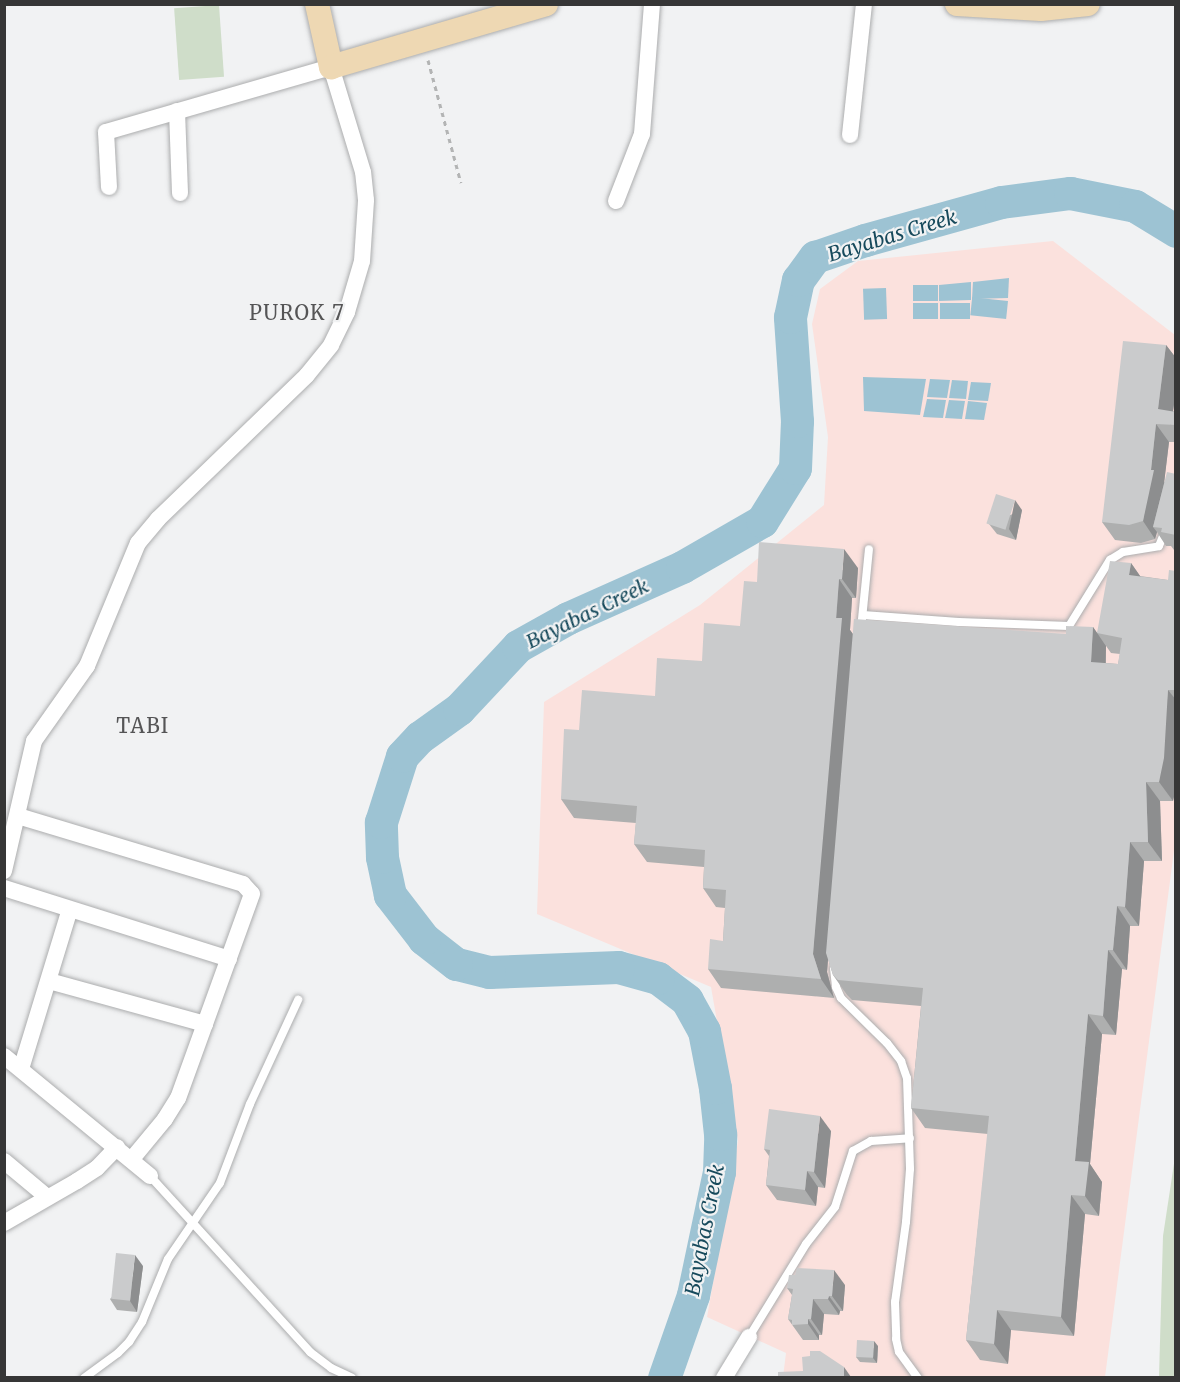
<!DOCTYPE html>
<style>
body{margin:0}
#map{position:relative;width:1180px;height:1382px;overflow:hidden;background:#f1f2f3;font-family:Merriweather,serif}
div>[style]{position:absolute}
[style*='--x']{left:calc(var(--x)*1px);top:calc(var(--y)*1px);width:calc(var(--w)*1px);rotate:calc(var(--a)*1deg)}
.industrial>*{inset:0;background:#fbe1dd}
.green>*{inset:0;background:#cfddc9;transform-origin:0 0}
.water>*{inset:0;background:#9dc3d3;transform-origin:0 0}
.river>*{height:33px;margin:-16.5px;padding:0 16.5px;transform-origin:16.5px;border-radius:16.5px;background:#9dc3d3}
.path>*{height:3px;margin-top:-1.5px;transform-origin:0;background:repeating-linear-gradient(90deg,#b3b4b4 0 4.5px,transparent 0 9px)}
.roads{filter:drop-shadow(0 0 2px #acadae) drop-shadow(0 0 2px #acadae)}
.lane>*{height:8px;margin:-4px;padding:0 4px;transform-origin:4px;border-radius:4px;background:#fff}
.street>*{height:16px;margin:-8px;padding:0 8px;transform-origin:8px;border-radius:8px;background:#fff}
.secondary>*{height:24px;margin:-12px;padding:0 12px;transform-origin:12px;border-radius:12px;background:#eed8b3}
.wall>*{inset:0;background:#aeafaf}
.shaded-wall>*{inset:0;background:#8d8e8f}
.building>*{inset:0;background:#cacbcc;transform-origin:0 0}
span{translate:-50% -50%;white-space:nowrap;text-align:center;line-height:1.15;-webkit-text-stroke:4.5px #f1f2f3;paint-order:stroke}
.water-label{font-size:20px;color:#174a5c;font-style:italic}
.neighbourhood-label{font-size:20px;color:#555556;letter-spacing:1.5px}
.frame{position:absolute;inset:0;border:6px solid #363636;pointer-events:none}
</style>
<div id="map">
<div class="industrial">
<i style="clip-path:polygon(1053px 241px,1175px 335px,1175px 843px,1105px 1377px,783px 1377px,786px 1353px,707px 1317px,738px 1141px,711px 987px,537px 914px,544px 702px,700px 605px,824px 505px,828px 437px,812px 324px,820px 289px,858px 261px)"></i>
</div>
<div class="green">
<i style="left:219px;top:5px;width:72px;height:45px;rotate:86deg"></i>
<i style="clip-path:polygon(1175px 1157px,1175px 1377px,1159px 1377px,1163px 1236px)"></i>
</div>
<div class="water">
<i style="clip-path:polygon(1009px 278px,1008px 298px,972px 299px,973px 282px)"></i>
<i style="clip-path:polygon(971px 282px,971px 300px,939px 301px,939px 285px)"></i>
<i style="left:938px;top:285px;width:16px;height:25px;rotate:90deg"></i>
<i style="left:886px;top:288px;width:31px;height:23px;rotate:88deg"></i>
<i style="left:1008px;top:301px;width:18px;height:36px;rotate:96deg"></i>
<i style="left:938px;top:303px;width:16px;height:25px;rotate:90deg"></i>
<i style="left:940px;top:303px;width:30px;height:16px"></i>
<i style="clip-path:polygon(863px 377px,926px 379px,920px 415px,864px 411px)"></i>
<i style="clip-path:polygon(930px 379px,950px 380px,947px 398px,927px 397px)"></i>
<i style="clip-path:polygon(952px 380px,968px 381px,966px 399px,949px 398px)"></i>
<i style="clip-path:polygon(971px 382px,991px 383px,988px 401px,968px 400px)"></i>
<i style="clip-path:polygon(927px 399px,946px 400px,943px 418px,923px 417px)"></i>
<i style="clip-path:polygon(949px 400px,965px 401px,962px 419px,945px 418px)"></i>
<i style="clip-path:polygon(968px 401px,987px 403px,984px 420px,965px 419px)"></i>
</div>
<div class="river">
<i style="--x:664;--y:1378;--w:88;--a:-70.7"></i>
<i style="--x:693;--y:1295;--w:126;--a:-78.1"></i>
<i style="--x:719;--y:1172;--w:38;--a:-88"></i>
<i style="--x:720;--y:1134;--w:46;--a:-96.2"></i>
<i style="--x:715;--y:1088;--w:58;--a:-100.9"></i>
<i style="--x:704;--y:1031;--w:35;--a:-119"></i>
<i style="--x:687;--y:1000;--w:36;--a:-143"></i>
<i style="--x:658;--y:978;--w:41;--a:-164.6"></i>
<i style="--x:618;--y:967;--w:129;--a:177.8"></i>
<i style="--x:489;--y:972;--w:34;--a:-166"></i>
<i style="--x:456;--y:964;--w:41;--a:-142"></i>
<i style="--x:424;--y:939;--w:56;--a:-127.7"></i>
<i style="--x:390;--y:895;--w:39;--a:-102"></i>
<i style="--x:382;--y:857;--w:35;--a:-92"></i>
<i style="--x:381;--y:822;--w:69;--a:-72.3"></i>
<i style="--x:402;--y:756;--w:26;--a:-47"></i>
<i style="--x:420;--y:737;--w:48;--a:-35.7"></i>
<i style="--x:459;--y:709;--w:86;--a:-46.9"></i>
<i style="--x:518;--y:646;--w:57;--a:-29.2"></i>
<i style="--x:568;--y:618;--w:125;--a:-24.1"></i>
<i style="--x:682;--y:567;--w:92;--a:-29.9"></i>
<i style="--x:762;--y:521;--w:62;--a:-58.1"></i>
<i style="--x:795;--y:468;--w:47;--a:-87.6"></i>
<i style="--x:797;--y:421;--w:104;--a:-93.9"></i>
<i style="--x:790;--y:317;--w:38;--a:-78"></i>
<i style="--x:798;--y:280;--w:29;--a:-54"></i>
<i style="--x:815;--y:257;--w:53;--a:-18.8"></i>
<i style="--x:865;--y:240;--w:141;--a:-15.6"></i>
<i style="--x:1001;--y:202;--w:70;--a:-7.4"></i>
<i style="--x:1070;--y:193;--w:66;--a:11.3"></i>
<i style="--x:1135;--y:206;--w:48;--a:31.4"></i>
</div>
<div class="path">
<i style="--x:428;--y:60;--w:127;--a:75"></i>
</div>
<div class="roads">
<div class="lane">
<i style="--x:863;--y:615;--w:96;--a:4.2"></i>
<i style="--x:959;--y:622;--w:110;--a:2.1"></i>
<i style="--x:1069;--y:626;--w:78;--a:-58.2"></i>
<i style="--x:1110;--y:560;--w:15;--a:-32"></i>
<i style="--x:1123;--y:552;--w:36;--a:-9"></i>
<i style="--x:1159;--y:546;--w:16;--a:-68"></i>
<i style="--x:861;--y:629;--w:80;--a:-84.3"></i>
<i style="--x:834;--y:968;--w:19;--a:84"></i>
<i style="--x:836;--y:987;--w:12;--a:66"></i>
<i style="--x:841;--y:998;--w:64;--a:44.4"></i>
<i style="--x:887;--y:1043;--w:23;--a:52"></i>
<i style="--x:901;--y:1061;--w:18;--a:71"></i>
<i style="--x:907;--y:1078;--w:91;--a:88.1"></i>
<i style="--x:910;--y:1169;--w:53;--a:94.3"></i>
<i style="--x:906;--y:1222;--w:81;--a:97.8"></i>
<i style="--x:895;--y:1302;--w:37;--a:88"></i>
<i style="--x:896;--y:1339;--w:13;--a:77"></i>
<i style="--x:899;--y:1352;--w:32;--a:54"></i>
<i style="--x:150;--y:1176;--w:238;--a:47.7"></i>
<i style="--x:310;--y:1352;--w:26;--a:37"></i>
<i style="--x:331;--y:1368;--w:23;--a:25"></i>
<i style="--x:749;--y:1337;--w:109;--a:-58.5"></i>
<i style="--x:806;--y:1244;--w:47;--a:-51.9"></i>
<i style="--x:835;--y:1207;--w:59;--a:-72.2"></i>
<i style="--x:853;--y:1151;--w:21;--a:-29"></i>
<i style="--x:871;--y:1141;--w:39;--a:-4"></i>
<i style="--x:84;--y:1378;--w:42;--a:-36.3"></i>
<i style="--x:118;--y:1353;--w:16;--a:-45"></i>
<i style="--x:129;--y:1342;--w:24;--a:-57"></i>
<i style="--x:142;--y:1322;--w:68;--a:-67.6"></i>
<i style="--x:168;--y:1259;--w:92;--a:-55.6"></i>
<i style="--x:220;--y:1183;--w:85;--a:-69.2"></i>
<i style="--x:250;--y:1104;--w:115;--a:-65.2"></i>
</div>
<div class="street">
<i style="--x:177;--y:111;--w:82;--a:87.9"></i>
<i style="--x:850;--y:135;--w:132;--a:-83.9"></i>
<i style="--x:616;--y:201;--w:72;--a:-68.8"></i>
<i style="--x:642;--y:134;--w:130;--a:-85.6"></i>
<i style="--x:18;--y:816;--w:235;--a:16.8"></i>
<i style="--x:243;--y:884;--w:13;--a:48"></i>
<i style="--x:252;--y:894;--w:217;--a:109.9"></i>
<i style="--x:178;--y:1098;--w:25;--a:122"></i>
<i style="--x:165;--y:1119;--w:53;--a:129.7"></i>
<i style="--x:4;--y:871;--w:133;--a:-77"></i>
<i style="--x:34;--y:741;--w:92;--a:-54.8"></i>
<i style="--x:87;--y:666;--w:133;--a:-67.5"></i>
<i style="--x:138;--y:543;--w:31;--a:-50"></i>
<i style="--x:158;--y:519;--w:207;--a:-44"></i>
<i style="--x:307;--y:375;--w:38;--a:-51"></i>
<i style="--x:331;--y:345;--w:37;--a:-64"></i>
<i style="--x:347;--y:312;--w:53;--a:-73.6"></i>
<i style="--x:362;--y:261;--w:61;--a:-86.2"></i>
<i style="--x:366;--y:200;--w:28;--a:-96"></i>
<i style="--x:363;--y:172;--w:110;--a:-106.9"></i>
<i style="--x:331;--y:67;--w:234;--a:163.9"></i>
<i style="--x:106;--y:132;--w:55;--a:86.9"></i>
<i style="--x:4;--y:888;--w:236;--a:17.5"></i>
<i style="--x:49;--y:981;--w:162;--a:15.4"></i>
<i style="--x:4;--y:1056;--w:189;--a:39.4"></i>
<i style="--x:21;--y:1069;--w:167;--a:-73"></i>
<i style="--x:4;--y:1161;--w:56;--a:39.9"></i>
<i style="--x:4;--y:1223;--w:84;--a:-29.9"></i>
<i style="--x:77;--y:1181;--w:24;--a:-33"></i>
<i style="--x:97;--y:1168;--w:29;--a:-46"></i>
<i style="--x:724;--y:1378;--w:48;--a:-58.6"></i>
</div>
<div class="secondary">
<i style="--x:317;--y:4;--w:65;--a:77.5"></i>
<i style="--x:331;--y:67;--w:224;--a:-16.3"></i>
<i style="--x:957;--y:4;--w:84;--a:3.4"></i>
<i style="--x:1041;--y:9;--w:47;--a:-6.1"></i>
</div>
</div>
<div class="wall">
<i style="clip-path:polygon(1166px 345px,1176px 358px,1176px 391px,1173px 411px,1176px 412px,1176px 442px,1169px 442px,1164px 482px,1176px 474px,1176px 551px,1174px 550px,1171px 546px,1166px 546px,1157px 532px,1155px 539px,1141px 543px,1115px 540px,1102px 522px)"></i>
<i style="clip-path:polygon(1022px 510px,1016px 540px,997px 534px,989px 524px)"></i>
<i style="clip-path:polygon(1131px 563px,1140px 576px,1168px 580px,1176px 571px,1176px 788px,1173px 801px,1160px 801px,1162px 861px,1144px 861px,1139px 926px,1130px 926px,1127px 970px,1122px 969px,1116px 1035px,1102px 1034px,1090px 1164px,1102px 1182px,1099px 1216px,1085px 1214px,1074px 1336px,1011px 1330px,1008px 1364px,980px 1360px,966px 1340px,988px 1134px,925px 1128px,911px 1108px,921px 1006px,852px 1000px,847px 995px,833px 975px,828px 959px,827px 972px,834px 998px,721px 988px,708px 969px,723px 941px,725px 908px,716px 907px,703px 888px,704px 867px,647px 862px,634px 844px,636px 823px,574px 818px,561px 799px,579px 730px,655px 696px,702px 661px,740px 626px,757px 582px,858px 568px,856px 598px,852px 598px,850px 630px,853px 634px,1066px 634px,1093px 627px,1106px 646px,1106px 663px,1118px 664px,1120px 654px,1111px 653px,1097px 633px)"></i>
<i style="clip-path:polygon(831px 1131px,825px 1188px,818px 1187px,816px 1206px,777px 1200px,766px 1185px,769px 1156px,764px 1149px)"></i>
<i style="clip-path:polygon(143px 1266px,137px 1312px,117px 1310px,110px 1299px)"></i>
<i style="clip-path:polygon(845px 1285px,843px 1311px,840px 1311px,839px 1315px,824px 1314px,822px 1335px,819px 1335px,819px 1340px,803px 1340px,788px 1319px,792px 1295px,787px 1288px)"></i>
<i style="clip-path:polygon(878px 1346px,877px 1363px,860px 1362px,856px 1357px)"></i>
</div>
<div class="shaded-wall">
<i style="clip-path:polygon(1166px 345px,1176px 358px,1176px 391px,1171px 425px,1158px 409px)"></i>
<i style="clip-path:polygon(1156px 424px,1169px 442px,1164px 484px,1153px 527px,1157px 532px,1155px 539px,1143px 521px,1151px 470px)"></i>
<i style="clip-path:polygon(1015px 500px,1022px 510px,1016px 540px,1009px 529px)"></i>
<i style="clip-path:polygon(844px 549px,858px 568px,856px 598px,842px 579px)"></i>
<i style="clip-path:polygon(1131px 563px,1145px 583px,1129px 575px)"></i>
<i style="clip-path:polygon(839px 579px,852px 598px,850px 630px,855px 637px,827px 972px,834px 998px,821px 979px,813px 954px)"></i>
<i style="clip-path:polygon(1093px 627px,1106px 646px,1105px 682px,1091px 662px)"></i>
<i style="clip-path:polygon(1168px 690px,1176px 700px,1176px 788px,1173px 801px,1159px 782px)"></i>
<i style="clip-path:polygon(1146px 782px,1160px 801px,1162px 861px,1148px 842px)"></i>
<i style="clip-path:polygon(1130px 842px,1144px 861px,1139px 926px,1125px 907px)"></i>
<i style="clip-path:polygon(1117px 906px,1130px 926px,1127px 970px,1113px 950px)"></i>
<i style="clip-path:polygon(1108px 950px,1122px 969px,1116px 1035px,1103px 1016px)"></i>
<i style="clip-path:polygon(1088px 1014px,1102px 1034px,1090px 1164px,1102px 1182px,1099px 1216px,1085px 1196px,1075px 1161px)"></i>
<i style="clip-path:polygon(820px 1116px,831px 1131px,825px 1188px,814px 1172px)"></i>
<i style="clip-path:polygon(807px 1171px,818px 1187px,816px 1206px,805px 1190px)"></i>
<i style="clip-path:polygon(1071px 1195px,1085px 1214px,1074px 1336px,1061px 1317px)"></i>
<i style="clip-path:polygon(135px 1255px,143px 1266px,137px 1312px,130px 1301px)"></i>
<i style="clip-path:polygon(834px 1270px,845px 1285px,843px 1311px,832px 1296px)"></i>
<i style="clip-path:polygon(829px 1296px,840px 1311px,839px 1315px,828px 1299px)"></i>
<i style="clip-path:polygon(813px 1299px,824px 1314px,822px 1335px,811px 1319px)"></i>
<i style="clip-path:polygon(997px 1310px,1011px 1330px,1008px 1364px,994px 1344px)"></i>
<i style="clip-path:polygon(808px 1319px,819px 1335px,819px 1340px,808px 1324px)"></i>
<i style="clip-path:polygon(874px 1341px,878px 1346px,877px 1363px,873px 1358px)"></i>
<i style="clip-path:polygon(844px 1367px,851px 1377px,844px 1377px)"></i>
</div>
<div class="building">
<i style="clip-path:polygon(1123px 341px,1166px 345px,1158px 409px,1176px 412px,1176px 425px,1156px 424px,1151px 470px,1154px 470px,1143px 521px,1129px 525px,1102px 522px)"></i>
<i style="clip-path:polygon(1167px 472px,1176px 474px,1176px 535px,1161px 532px,1162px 528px,1153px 527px)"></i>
<i style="left:996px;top:494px;width:20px;height:31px;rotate:18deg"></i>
<i style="clip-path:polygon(759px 542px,844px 549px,842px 579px,839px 579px,836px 618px,842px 618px,813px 954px,821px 979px,708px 969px,710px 939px,723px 941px,726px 890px,703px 888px,705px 850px,634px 844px,637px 806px,561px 799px,564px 729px,579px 730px,582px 690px,655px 696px,657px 658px,702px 661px,704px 623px,740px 626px,744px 581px,757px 582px)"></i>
<i style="clip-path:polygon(1110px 561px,1131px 563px,1129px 575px,1168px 580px,1169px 570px,1176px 571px,1176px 651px,1174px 660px,1176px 660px,1176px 690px,1168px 690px,1164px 758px,1159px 782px,1146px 782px,1148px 842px,1130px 842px,1125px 907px,1117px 906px,1113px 950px,1108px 950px,1103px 1016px,1088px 1014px,1075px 1161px,1089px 1162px,1085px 1196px,1071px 1195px,1061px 1317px,997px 1310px,994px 1344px,966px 1340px,989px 1116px,911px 1108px,923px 988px,838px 980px,833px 975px,826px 953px,854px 619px,1066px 634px,1066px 626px,1093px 627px,1091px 662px,1118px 664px,1122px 638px,1097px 633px)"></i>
<i style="clip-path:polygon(769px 1109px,820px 1116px,814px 1172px,807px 1171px,805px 1190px,766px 1185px,770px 1150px,764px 1149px)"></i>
<i style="left:116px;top:1253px;width:19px;height:46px;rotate:6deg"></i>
<i style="clip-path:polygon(797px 1268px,834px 1270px,832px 1296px,829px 1296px,828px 1299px,813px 1299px,811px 1319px,808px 1319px,808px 1324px,792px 1325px,792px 1320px,788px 1319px,793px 1289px,787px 1288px,789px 1275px,795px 1275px)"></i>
<i style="left:857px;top:1340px;width:17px;height:17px;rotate:3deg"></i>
<i style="clip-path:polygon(810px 1351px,820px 1351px,844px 1367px,844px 1377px,778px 1377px,778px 1372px,803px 1371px,802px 1357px,810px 1356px)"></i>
</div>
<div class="water-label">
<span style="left:892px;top:235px;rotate:-17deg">Bayabas Creek</span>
<span style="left:587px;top:613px;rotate:-26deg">Bayabas Creek</span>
<span style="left:704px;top:1230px;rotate:-79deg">Bayabas Creek</span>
</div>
<div class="neighbourhood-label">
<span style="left:297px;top:312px">PUROK 7</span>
<span style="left:143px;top:725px">TABI</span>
</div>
<div class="frame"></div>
</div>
